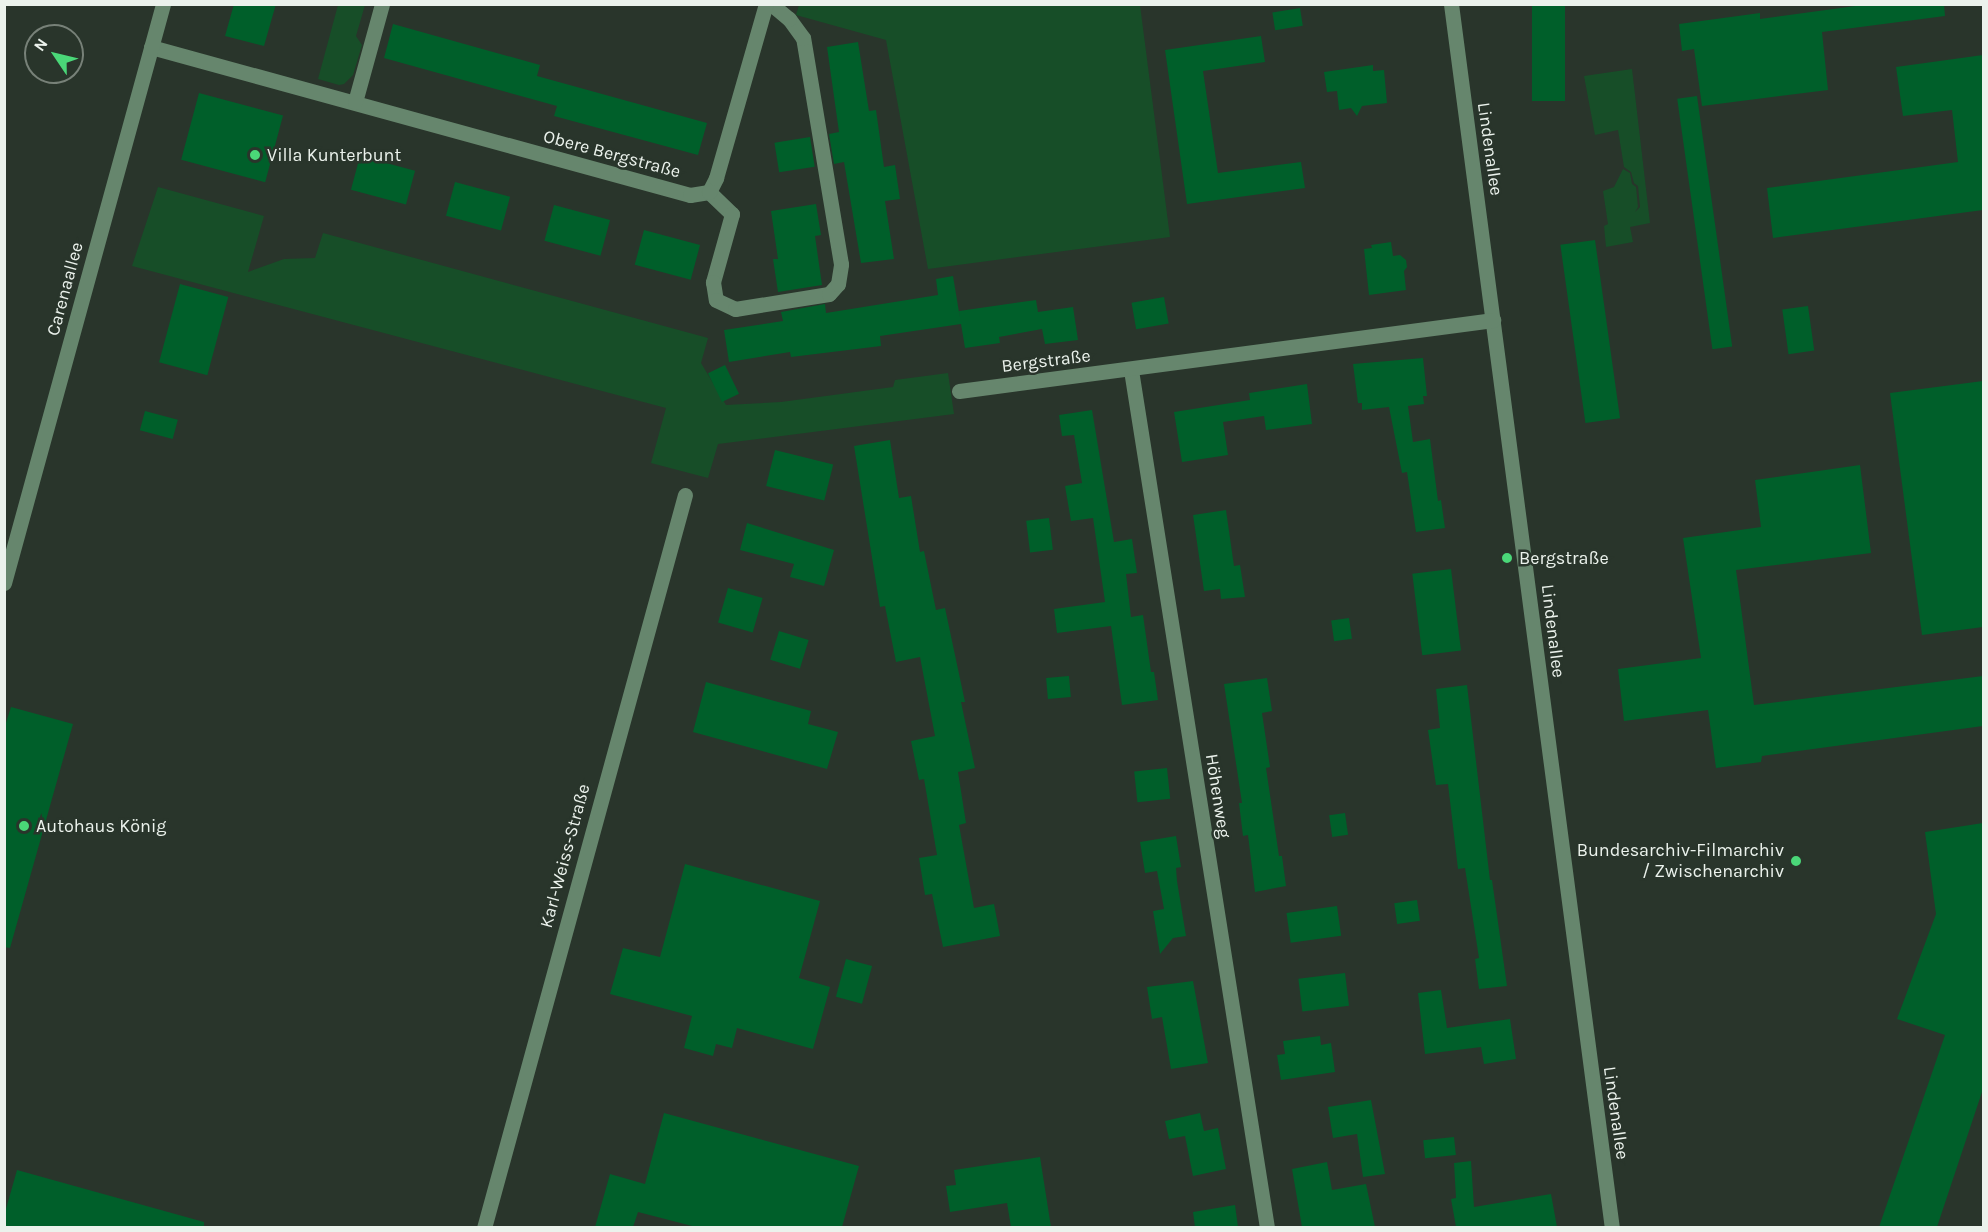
<!DOCTYPE html>
<meta charset="utf-8">
<style>
body{margin:0}
#map{position:relative;width:1988px;height:1232px;overflow:hidden;background:#29352b;font-family:Karla,sans-serif}
div>[style]{position:absolute}
[style*='--x']{left:calc(var(--x)*1px);top:calc(var(--y)*1px);width:calc(var(--w)*1px);rotate:calc(var(--a)*1deg)}
.green>*{inset:0;background:#174e28}
.building>*{inset:0;background:#005f2a;transform-origin:0 0}
.minor>*{height:15px;margin:-7.5px;padding:0 7.5px;transform-origin:7.5px;border-radius:7.5px;background:#66866d}
.dots>*{width:16px;height:16px;translate:-50% -50%;box-sizing:border-box;border:3px solid #29352b;border-radius:50%}
span{translate:-50% -50%;white-space:nowrap;text-align:center;line-height:1.15;-webkit-text-stroke:5px #29352b;paint-order:stroke}
.street-label{font-size:18px;color:#ebf2ec}
.poi-label{font-size:18px;color:#ebf2ec}
.left{translate:0 -50%;text-align:left}
.right{translate:-100% -50%;text-align:right}
.frame{position:absolute;inset:0;border:6px solid #ebf2ec;pointer-events:none}
.north{position:absolute;left:24px;top:24px;width:60px;height:60px;box-sizing:border-box;background:#29352b;border:2px solid #778178;border-radius:50%;rotate:305deg;font-size:16px;font-weight:700;line-height:24px;text-align:center;color:#ebf2ec}
.north::after{content:'';display:block;margin:auto;width:21px;height:27px;background:#4ad778;clip-path:polygon(50% 0,100% 100%,50% 72%,0 100%)}
</style>
<div id="map">
<div class="green">
<i style="clip-path:polygon(338px 5px,365px 5px,356px 36px,362px 45px,353px 75px,344px 84px,339px 85px,318px 79px)"></i>
<i style="clip-path:polygon(799px 5px,1140px 5px,1170px 237px,928px 269px,886px 40px,796px 15px)"></i>
<i style="clip-path:polygon(1632px 69px,1650px 223px,1630px 227px,1633px 242px,1606px 247px,1604px 226px,1608px 224px,1603px 191px,1614px 187px,1623px 169px,1630px 173px,1632px 184px,1636px 187px,1638px 207px,1635px 212px,1640px 207px,1638px 186px,1634px 183px,1631px 172px,1624px 167px,1618px 130px,1595px 135px,1584px 76px)"></i>
<i style="clip-path:polygon(158px 187px,264px 216px,248px 272px,284px 259px,315px 258px,323px 233px,708px 338px,701px 363px,726px 405px,781px 402px,893px 387px,895px 380px,948px 373px,954px 414px,718px 444px,708px 478px,651px 463px,666px 408px,132px 266px)"></i>
</div>
<div class="building">
<i style="clip-path:polygon(234px 4px,276px 4px,264px 46px,225px 36px)"></i>
<i style="left:1532px;top:4px;width:33px;height:97px"></i>
<i style="clip-path:polygon(1870px 4px,1944px 4px,1945px 16px,1822px 32px,1828px 90px,1702px 106px,1694px 49px,1682px 51px,1679px 24px,1760px 13px,1760px 19px)"></i>
<i style="left:1300px;top:8px;width:18px;height:28px;rotate:81deg"></i>
<i style="clip-path:polygon(393px 24px,540px 65px,537px 76px,707px 123px,698px 155px,554px 116px,557px 106px,384px 58px)"></i>
<i style="clip-path:polygon(1261px 36px,1265px 62px,1203px 71px,1218px 173px,1301px 162px,1305px 188px,1187px 204px,1165px 50px)"></i>
<i style="clip-path:polygon(858px 42px,869px 111px,876px 110px,884px 167px,895px 165px,900px 199px,885px 201px,894px 259px,861px 263px,844px 162px,834px 164px,829px 134px,839px 132px,827px 47px)"></i>
<i style="clip-path:polygon(1983px 55px,1983px 210px,1773px 238px,1767px 188px,1958px 162px,1952px 110px,1903px 116px,1896px 67px)"></i>
<i style="clip-path:polygon(1373px 65px,1373px 71px,1384px 70px,1387px 103px,1362px 106px,1357px 116px,1351px 108px,1339px 110px,1337px 91px,1327px 92px,1324px 72px)"></i>
<i style="left:199px;top:93px;width:87px;height:69px;rotate:15deg"></i>
<i style="left:1697px;top:96px;width:253px;height:20px;rotate:82deg"></i>
<i style="left:810px;top:137px;width:30px;height:36px;rotate:81deg"></i>
<i style="left:360px;top:156px;width:57px;height:35px;rotate:15deg"></i>
<i style="left:455px;top:182px;width:57px;height:35px;rotate:15deg"></i>
<i style="clip-path:polygon(816px 204px,821px 235px,815px 236px,822px 285px,778px 292px,773px 259px,778px 259px,771px 211px)"></i>
<i style="left:554px;top:205px;width:58px;height:37px;rotate:15deg"></i>
<i style="left:644px;top:230px;width:58px;height:36px;rotate:15deg"></i>
<i style="left:1595px;top:240px;width:180px;height:35px;rotate:82deg"></i>
<i style="clip-path:polygon(1391px 242px,1393px 256px,1400px 255px,1406px 260px,1407px 267px,1404px 271px,1406px 290px,1369px 295px,1364px 249px,1372px 248px,1371px 245px)"></i>
<i style="clip-path:polygon(953px 276px,960px 318px,959px 311px,1036px 300px,1038px 312px,1073px 307px,1078px 340px,1045px 344px,1042px 329px,999px 337px,1000px 343px,965px 348px,961px 324px,880px 336px,881px 346px,791px 357px,790px 352px,729px 362px,724px 330px,783px 321px,781px 312px,825px 304px,826px 313px,938px 295px,936px 279px)"></i>
<i style="left:180px;top:284px;width:50px;height:81px;rotate:15deg"></i>
<i style="left:1164px;top:297px;width:27px;height:33px;rotate:80deg"></i>
<i style="left:1808px;top:306px;width:45px;height:26px;rotate:82deg"></i>
<i style="clip-path:polygon(1423px 358px,1427px 396px,1423px 396px,1424px 404px,1408px 406px,1413px 442px,1430px 439px,1438px 501px,1441px 500px,1445px 528px,1416px 532px,1407px 472px,1402px 473px,1389px 407px,1362px 410px,1362px 403px,1358px 403px,1353px 364px)"></i>
<i style="left:725px;top:365px;width:32px;height:19px;rotate:64deg"></i>
<i style="clip-path:polygon(1983px 381px,1983px 627px,1922px 635px,1890px 393px)"></i>
<i style="clip-path:polygon(1307px 384px,1312px 424px,1266px 430px,1264px 416px,1223px 422px,1228px 455px,1182px 462px,1174px 412px,1250px 400px,1249px 393px)"></i>
<i style="clip-path:polygon(1092px 410px,1114px 542px,1132px 539px,1137px 573px,1126px 574px,1131px 617px,1143px 615px,1151px 672px,1154px 672px,1158px 700px,1122px 705px,1111px 626px,1057px 633px,1054px 609px,1105px 602px,1093px 518px,1071px 521px,1065px 486px,1082px 483px,1074px 435px,1062px 436px,1059px 415px)"></i>
<i style="left:145px;top:411px;width:34px;height:20px;rotate:15deg"></i>
<i style="clip-path:polygon(890px 440px,899px 498px,911px 496px,920px 552px,924px 551px,936px 610px,945px 608px,965px 702px,961px 702px,975px 768px,958px 772px,966px 823px,959px 825px,974px 908px,994px 904px,1000px 936px,943px 947px,932px 894px,925px 895px,919px 858px,937px 855px,924px 779px,919px 780px,911px 741px,935px 736px,920px 657px,896px 662px,885px 606px,880px 607px,854px 446px)"></i>
<i style="left:775px;top:450px;width:60px;height:37px;rotate:14deg"></i>
<i style="clip-path:polygon(1860px 465px,1871px 553px,1736px 570px,1754px 705px,1983px 676px,1983px 726px,1762px 756px,1761px 762px,1716px 768px,1708px 710px,1624px 721px,1618px 669px,1701px 658px,1683px 538px,1761px 527px,1755px 480px)"></i>
<i style="clip-path:polygon(1226px 510px,1234px 566px,1240px 565px,1245px 597px,1221px 599px,1220px 589px,1204px 591px,1193px 515px)"></i>
<i style="left:1049px;top:518px;width:32px;height:23px;rotate:83deg"></i>
<i style="clip-path:polygon(747px 523px,834px 550px,824px 586px,790px 577px,794px 564px,740px 550px)"></i>
<i style="left:1451px;top:569px;width:82px;height:39px;rotate:83deg"></i>
<i style="left:728px;top:588px;width:36px;height:36px;rotate:16deg"></i>
<i style="left:1349px;top:618px;width:21px;height:18px;rotate:82deg"></i>
<i style="left:779px;top:631px;width:31px;height:30px;rotate:17deg"></i>
<i style="left:1069px;top:676px;width:21px;height:23px;rotate:85deg"></i>
<i style="clip-path:polygon(1267px 678px,1272px 711px,1262px 713px,1270px 767px,1266px 768px,1279px 856px,1282px 856px,1286px 886px,1255px 892px,1248px 835px,1243px 836px,1239px 803px,1242px 803px,1224px 684px)"></i>
<i style="clip-path:polygon(706px 682px,811px 711px,808px 724px,838px 732px,827px 769px,693px 732px)"></i>
<i style="clip-path:polygon(1467px 685px,1490px 880px,1492px 880px,1507px 986px,1479px 989px,1475px 959px,1479px 958px,1465px 868px,1458px 869px,1448px 784px,1436px 785px,1428px 730px,1440px 728px,1436px 689px)"></i>
<i style="clip-path:polygon(11px 707px,73px 724px,10px 948px,4px 947px,4px 729px)"></i>
<i style="left:1167px;top:768px;width:31px;height:33px;rotate:84deg"></i>
<i style="left:1345px;top:813px;width:22px;height:16px;rotate:82deg"></i>
<i style="clip-path:polygon(1983px 823px,1983px 1089px,1937px 1227px,1879px 1227px,1945px 1035px,1897px 1019px,1936px 914px,1925px 832px)"></i>
<i style="clip-path:polygon(1176px 836px,1181px 867px,1176px 868px,1177px 881px,1186px 936px,1173px 938px,1160px 954px,1153px 911px,1164px 909px,1157px 871px,1145px 873px,1140px 842px)"></i>
<i style="clip-path:polygon(685px 864px,820px 901px,799px 978px,830px 987px,813px 1049px,737px 1028px,732px 1048px,716px 1044px,713px 1056px,684px 1048px,692px 1016px,610px 994px,623px 948px,660px 957px)"></i>
<i style="left:1417px;top:900px;width:21px;height:23px;rotate:82deg"></i>
<i style="left:1337px;top:906px;width:30px;height:51px;rotate:82deg"></i>
<i style="left:846px;top:959px;width:27px;height:39px;rotate:15deg"></i>
<i style="left:1345px;top:973px;width:33px;height:47px;rotate:83deg"></i>
<i style="clip-path:polygon(1193px 981px,1208px 1063px,1171px 1069px,1162px 1017px,1152px 1019px,1147px 987px)"></i>
<i style="clip-path:polygon(1441px 990px,1447px 1028px,1510px 1019px,1516px 1059px,1484px 1064px,1481px 1047px,1425px 1054px,1418px 993px)"></i>
<i style="clip-path:polygon(1320px 1036px,1321px 1045px,1331px 1043px,1335px 1072px,1281px 1080px,1277px 1055px,1285px 1054px,1283px 1041px)"></i>
<i style="clip-path:polygon(1371px 1100px,1385px 1174px,1363px 1177px,1357px 1134px,1333px 1138px,1328px 1107px)"></i>
<i style="clip-path:polygon(664px 1113px,859px 1166px,842px 1227px,696px 1227px,638px 1212px,633px 1227px,595px 1227px,610px 1174px,645px 1184px)"></i>
<i style="clip-path:polygon(1200px 1113px,1204px 1131px,1218px 1128px,1226px 1169px,1193px 1176px,1185px 1136px,1169px 1139px,1165px 1121px)"></i>
<i style="left:1454px;top:1137px;width:18px;height:31px;rotate:84deg"></i>
<i style="clip-path:polygon(1040px 1157px,1051px 1227px,1011px 1227px,1007px 1203px,950px 1212px,946px 1186px,956px 1185px,954px 1170px)"></i>
<i style="clip-path:polygon(1471px 1161px,1474px 1207px,1551px 1194px,1557px 1227px,1456px 1227px,1451px 1199px,1456px 1198px,1454px 1163px)"></i>
<i style="clip-path:polygon(1327px 1162px,1332px 1190px,1366px 1184px,1375px 1227px,1302px 1227px,1292px 1169px)"></i>
<i style="clip-path:polygon(17px 1170px,204px 1222px,204px 1227px,4px 1227px,4px 1216px)"></i>
<i style="clip-path:polygon(1235px 1205px,1238px 1227px,1195px 1227px,1193px 1212px)"></i>
</div>
<div class="minor">
<i style="--x:1451;--y:4;--w:1235;--a:82.51"></i>
<i style="--x:151;--y:47;--w:559;--a:15.35"></i>
<i style="--x:690;--y:195;--w:19;--a:-9"></i>
<i style="--x:355;--y:102;--w:102;--a:-74.6"></i>
<i style="--x:709;--y:192;--w:32;--a:44"></i>
<i style="--x:732;--y:214;--w:71;--a:105.6"></i>
<i style="--x:713;--y:282;--w:18;--a:81"></i>
<i style="--x:716;--y:300;--w:21;--a:25"></i>
<i style="--x:735;--y:309;--w:95;--a:-9.1"></i>
<i style="--x:829;--y:294;--w:13;--a:-48"></i>
<i style="--x:838;--y:284;--w:20;--a:-81"></i>
<i style="--x:841;--y:264;--w:229;--a:-99.5"></i>
<i style="--x:803;--y:38;--w:24;--a:-126"></i>
<i style="--x:789;--y:19;--w:23;--a:-140"></i>
<i style="--x:709;--y:192;--w:16;--a:-63"></i>
<i style="--x:716;--y:178;--w:181;--a:-74"></i>
<i style="--x:1131;--y:370;--w:869;--a:80.99"></i>
<i style="--x:959;--y:391;--w:539;--a:-7.57"></i>
<i style="--x:4;--y:583;--w:600;--a:-74.64"></i>
<i style="--x:484;--y:1228;--w:760;--a:-74.67"></i>
</div>
<div class="dots">
<i style="left:255px;top:155px;background:#4ad778"></i>
<i style="left:1507px;top:558px;background:#4ad778"></i>
<i style="left:24px;top:826px;background:#4ad778"></i>
<i style="left:1796px;top:861px;background:#4ad778"></i>
</div>
<div class="street-label">
<span style="left:1490px;top:149px;rotate:82deg">Lindenallee</span>
<span style="left:612px;top:154px;rotate:15deg">Obere Bergstraße</span>
<span style="left:65px;top:289px;rotate:-75deg">Carenaallee</span>
<span style="left:1046px;top:361px;rotate:-7deg">Bergstraße</span>
<span style="left:1553px;top:631px;rotate:83deg">Lindenallee</span>
<span style="left:1218px;top:796px;rotate:81deg">Höhenweg</span>
<span style="left:565px;top:856px;rotate:-75deg">Karl-Weiss-Straße</span>
<span style="left:1616px;top:1113px;rotate:82deg">Lindenallee</span>
</div>
<div class="poi-label">
<span class="left" style="left:267px;top:155px">Villa Kunterbunt</span>
<span class="left" style="left:1519px;top:558px">Bergstraße</span>
<span class="left" style="left:36px;top:826px">Autohaus König</span>
<span class="right" style="left:1784px;top:861px">Bundesarchiv-Filmarchiv<br>/ Zwischenarchiv</span>
</div>
<div class="frame"></div>
<div class="north">N</div>
</div>
